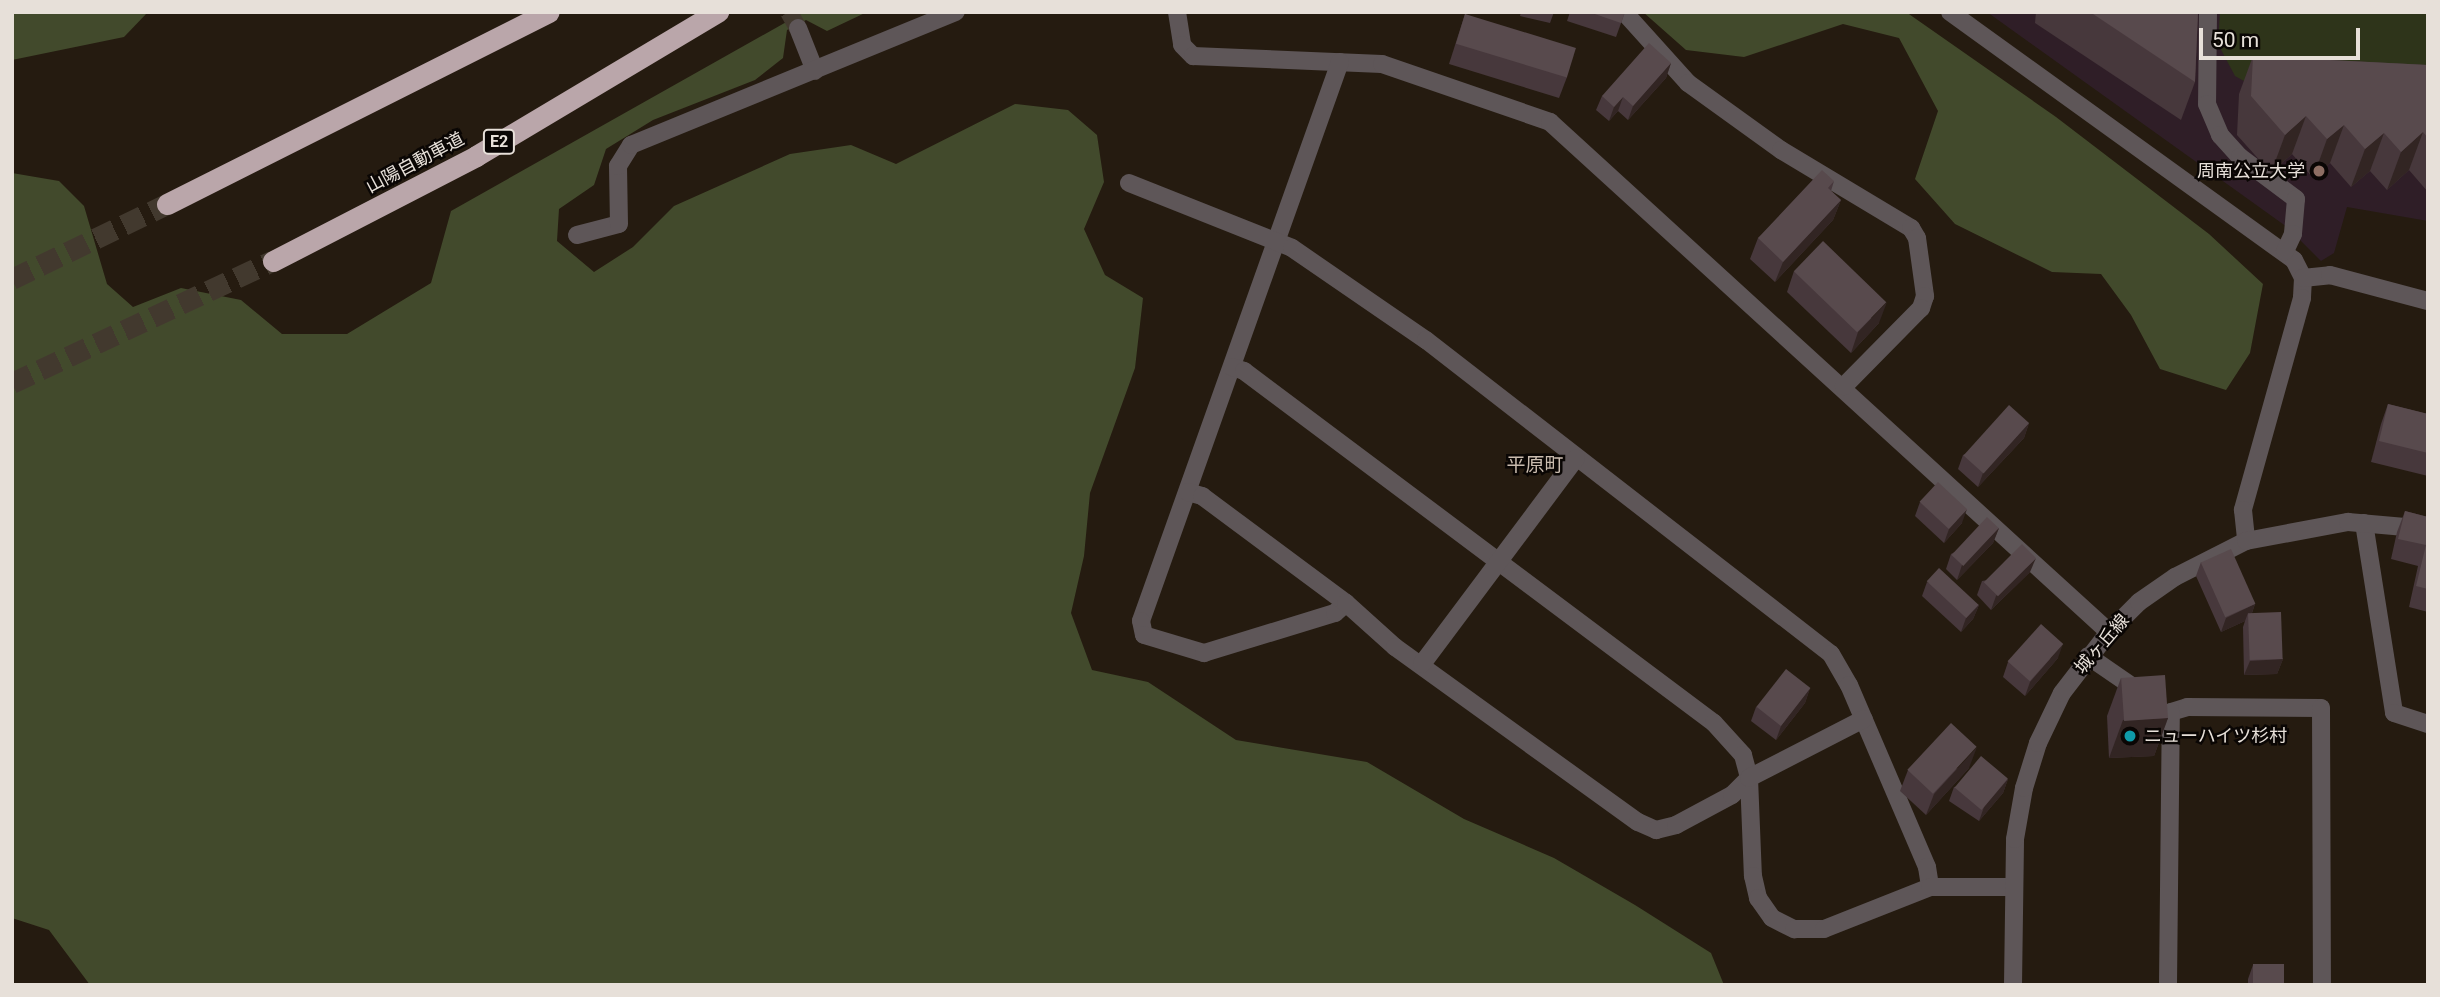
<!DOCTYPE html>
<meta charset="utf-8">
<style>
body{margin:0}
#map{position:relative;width:2440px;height:997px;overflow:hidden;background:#251b10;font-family:Roboto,"Noto Sans JP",sans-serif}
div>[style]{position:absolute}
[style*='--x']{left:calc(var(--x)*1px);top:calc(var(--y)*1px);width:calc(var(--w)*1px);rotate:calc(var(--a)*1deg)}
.education>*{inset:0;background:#2f1e27}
.green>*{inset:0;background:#2e341a}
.forest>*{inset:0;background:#424a2c}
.minor-tunnel>*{height:18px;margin-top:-9px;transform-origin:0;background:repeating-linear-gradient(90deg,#42392e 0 18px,transparent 0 27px)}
.highway-tunnel>*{height:21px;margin-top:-10.5px;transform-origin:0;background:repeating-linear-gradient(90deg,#42392e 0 21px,transparent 0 31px)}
.minor>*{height:18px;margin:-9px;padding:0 9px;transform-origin:9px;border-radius:9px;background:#5e5658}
.highway>*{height:21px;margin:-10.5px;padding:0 10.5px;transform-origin:10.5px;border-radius:10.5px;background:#baa6aa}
.wall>*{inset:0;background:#47383c}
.shaded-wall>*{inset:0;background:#322523}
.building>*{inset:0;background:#584a4d;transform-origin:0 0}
.dots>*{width:19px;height:19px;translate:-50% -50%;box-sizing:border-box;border:4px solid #0a0604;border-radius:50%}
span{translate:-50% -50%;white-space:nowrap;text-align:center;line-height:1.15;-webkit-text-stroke:5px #0a0604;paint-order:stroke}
.shield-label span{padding:2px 5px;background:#0a0604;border:2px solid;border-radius:5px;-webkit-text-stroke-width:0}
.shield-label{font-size:16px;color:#e7e0d9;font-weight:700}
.street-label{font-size:18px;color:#e7e0d9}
.poi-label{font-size:18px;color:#e7e0d9}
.right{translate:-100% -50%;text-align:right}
.left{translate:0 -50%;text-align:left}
.neighbourhood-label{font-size:19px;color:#cabcaf}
.frame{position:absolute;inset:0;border:14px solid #e7e0d9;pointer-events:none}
.scale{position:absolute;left:2199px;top:28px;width:161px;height:32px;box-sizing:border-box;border:4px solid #e7e0d9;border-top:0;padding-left:9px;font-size:21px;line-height:24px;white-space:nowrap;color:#e7e0d9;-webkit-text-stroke:5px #0a0604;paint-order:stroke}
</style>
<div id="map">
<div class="education">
<i style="clip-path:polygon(1987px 12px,2428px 12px,2428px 221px,2347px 207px,2334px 253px,2321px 261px,2287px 227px)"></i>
</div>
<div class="green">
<i style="clip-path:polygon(2220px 12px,2428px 12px,2428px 97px,2244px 81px,2235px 76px,2218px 44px)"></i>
</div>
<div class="forest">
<i style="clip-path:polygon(12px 12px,148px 12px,124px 37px,12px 60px)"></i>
<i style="clip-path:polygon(804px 12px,867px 12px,827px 31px,806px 20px,787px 30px,783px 58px,755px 80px,653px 120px,606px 149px,594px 185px,559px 209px,557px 241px,594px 272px,633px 247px,674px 206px,790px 154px,851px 145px,896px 164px,1015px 104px,1068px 110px,1097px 135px,1104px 182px,1084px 229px,1105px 275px,1143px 298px,1135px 368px,1090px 493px,1084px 556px,1071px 613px,1092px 670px,1148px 682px,1236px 740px,1367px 762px,1464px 819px,1554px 858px,1635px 905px,1711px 953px,1724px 985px,90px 985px,49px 930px,12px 918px,12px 173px,59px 181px,84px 206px,107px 284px,133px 307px,181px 288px,241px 300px,282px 334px,347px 334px,431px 283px,451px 211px)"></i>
<i style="clip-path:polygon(1643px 12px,1906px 12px,2056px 117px,2209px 234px,2263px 284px,2250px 353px,2226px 390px,2160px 369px,2131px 315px,2101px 274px,2052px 272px,1955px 224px,1915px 179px,1938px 111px,1899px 38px,1843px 24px,1744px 57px,1686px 50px)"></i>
</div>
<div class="minor-tunnel">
<i style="--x:789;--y:12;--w:18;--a:61"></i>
</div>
<div class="highway-tunnel">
<i style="--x:12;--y:279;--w:172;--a:-25.8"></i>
<i style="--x:12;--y:383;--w:288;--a:-25.1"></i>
</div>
<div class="minor">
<i style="--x:1177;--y:12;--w:33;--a:81"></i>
<i style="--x:1182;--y:45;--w:16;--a:45"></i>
<i style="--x:1193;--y:56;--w:189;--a:2.4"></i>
<i style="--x:1382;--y:64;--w:178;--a:19"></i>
<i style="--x:1550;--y:122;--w:757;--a:42.38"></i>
<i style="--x:1624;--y:12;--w:96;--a:48"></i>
<i style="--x:1688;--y:83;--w:115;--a:35.8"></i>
<i style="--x:1781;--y:150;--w:152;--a:31"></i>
<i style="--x:1911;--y:228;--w:12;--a:59"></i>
<i style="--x:1917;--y:238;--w:59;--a:82.1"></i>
<i style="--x:1925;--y:296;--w:13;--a:108"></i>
<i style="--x:1921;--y:308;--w:110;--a:134.6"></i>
<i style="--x:1950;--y:12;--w:424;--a:35.8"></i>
<i style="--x:2294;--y:260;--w:20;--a:63"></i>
<i style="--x:2303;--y:278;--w:20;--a:93"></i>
<i style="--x:2302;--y:298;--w:220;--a:105.6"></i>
<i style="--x:2243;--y:510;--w:31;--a:84"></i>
<i style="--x:2208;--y:12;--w:92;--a:90.6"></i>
<i style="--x:2207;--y:104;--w:34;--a:67"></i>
<i style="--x:2220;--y:135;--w:30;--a:48"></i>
<i style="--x:2240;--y:157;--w:70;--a:36.9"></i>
<i style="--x:2296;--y:199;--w:35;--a:95"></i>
<i style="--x:2293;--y:234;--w:19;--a:115"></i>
<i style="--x:798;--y:28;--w:46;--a:68.4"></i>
<i style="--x:1340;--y:62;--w:593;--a:109.6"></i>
<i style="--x:1141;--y:621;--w:14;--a:78"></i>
<i style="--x:1144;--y:635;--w:63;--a:16.7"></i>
<i style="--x:1204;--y:653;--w:137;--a:-17"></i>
<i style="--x:1335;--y:613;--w:15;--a:-42"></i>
<i style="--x:1129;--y:183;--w:175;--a:21.7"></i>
<i style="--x:1292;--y:248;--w:163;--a:34.5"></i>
<i style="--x:1426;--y:340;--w:512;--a:37.79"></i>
<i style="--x:1831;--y:654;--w:36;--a:60"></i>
<i style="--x:1849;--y:685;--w:198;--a:66.8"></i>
<i style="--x:1927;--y:867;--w:20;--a:81"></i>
<i style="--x:577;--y:235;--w:43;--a:-14.7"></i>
<i style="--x:619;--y:224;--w:58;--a:-91"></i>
<i style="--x:618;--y:166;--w:25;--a:-58"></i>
<i style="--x:631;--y:145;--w:351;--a:-22.3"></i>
<i style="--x:2303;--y:278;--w:27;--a:-6"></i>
<i style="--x:2330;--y:275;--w:101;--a:14.9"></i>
<i style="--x:1232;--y:367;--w:13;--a:18"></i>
<i style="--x:1244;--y:371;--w:587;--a:36.83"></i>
<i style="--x:1714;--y:723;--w:43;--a:47.8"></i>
<i style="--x:1743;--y:755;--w:24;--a:75"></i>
<i style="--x:1749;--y:778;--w:98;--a:87.7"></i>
<i style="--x:1753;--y:876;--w:23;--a:77"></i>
<i style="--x:1758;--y:898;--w:24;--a:55"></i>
<i style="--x:1772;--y:918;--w:25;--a:27"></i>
<i style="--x:1794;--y:929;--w:30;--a:0"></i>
<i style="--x:1824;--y:929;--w:114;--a:-21.6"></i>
<i style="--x:1930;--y:887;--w:83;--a:0"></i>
<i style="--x:1188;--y:492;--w:15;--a:16"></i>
<i style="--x:1202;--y:496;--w:179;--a:36.6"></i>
<i style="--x:1346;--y:603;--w:66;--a:41.9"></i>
<i style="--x:1395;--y:647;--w:299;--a:35.8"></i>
<i style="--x:1638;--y:822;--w:20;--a:24"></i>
<i style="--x:1656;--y:830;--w:21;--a:-14"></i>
<i style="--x:1676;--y:825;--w:64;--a:-28.2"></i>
<i style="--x:1732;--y:795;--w:24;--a:-45"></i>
<i style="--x:1749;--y:778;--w:129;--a:-27.2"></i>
<i style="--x:2364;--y:523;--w:192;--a:81"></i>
<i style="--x:2394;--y:713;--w:36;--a:18"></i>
<i style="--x:2088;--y:656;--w:62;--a:34.5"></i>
<i style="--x:1422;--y:664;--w:257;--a:-53.2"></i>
<i style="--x:2171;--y:712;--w:17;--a:-17"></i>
<i style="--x:2187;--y:707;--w:134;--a:0.4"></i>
<i style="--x:2321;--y:708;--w:277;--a:89.8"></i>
<i style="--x:2013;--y:985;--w:146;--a:-89.2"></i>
<i style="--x:2015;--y:839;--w:52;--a:-80"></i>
<i style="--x:2024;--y:788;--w:47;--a:-72.7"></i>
<i style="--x:2038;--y:743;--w:55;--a:-64.4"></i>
<i style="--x:2062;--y:693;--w:77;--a:-52.4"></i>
<i style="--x:2109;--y:632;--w:42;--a:-45"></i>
<i style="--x:2139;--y:602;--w:44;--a:-34.8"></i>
<i style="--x:2175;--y:577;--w:80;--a:-26.9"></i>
<i style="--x:2246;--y:541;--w:104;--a:-10.6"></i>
<i style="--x:2348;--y:522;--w:80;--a:5"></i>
<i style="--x:2168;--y:985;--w:273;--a:-89.4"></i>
</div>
<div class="highway">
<i style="--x:167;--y:204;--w:427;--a:-26.7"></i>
<i style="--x:273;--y:261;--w:229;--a:-27.3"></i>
<i style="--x:476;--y:156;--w:282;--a:-30.8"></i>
</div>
<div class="wall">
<i style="clip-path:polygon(1521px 12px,1554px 12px,1550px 23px,1520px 16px)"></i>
<i style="clip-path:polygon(1570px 12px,1625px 12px,1616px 37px,1567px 21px)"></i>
<i style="clip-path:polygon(2036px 12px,2198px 12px,2195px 82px,2181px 120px,2035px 23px)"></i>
<i style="clip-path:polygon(1465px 14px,1567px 77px,1559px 98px,1449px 64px)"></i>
<i style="clip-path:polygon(2253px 56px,2428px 65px,2428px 192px,2409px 170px,2387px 190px,2370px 171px,2351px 187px,2330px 163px,2313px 178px,2292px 154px,2271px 173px,2237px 135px,2239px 94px)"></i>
<i style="clip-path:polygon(1671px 63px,1666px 78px,1628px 120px,1618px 111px,1609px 121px,1596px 110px,1602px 96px)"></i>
<i style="clip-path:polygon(1834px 181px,1831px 191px,1841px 200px,1833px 220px,1775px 282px,1750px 259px,1758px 238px)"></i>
<i style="clip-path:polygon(1794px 271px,1879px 323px,1851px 353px,1787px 292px)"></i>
<i style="clip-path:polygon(2388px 404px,2428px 414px,2428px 476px,2371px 462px,2381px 424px)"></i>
<i style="clip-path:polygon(2029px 423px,2024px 438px,1978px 487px,1958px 469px,1963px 455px)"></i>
<i style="clip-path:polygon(1920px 502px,1962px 523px,1944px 543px,1915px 516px)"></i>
<i style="clip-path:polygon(2405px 511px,2428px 517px,2428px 612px,2409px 607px,2418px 566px,2391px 559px,2397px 532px)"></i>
<i style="clip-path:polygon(1999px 528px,1993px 543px,1957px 580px,1946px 569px,1951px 554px)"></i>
<i style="clip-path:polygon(2201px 562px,2255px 604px,2252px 613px,2283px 659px,2277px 674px,2244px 675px,2243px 627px,2245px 621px,2221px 632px,2196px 576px)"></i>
<i style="clip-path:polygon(2030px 572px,1991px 610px,1977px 595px,1982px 581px)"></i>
<i style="clip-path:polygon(1927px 582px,1979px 605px,1973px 619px,1961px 632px,1922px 596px)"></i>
<i style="clip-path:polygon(2058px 658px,2025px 696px,2003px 677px,2008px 662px)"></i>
<i style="clip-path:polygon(2121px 678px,2168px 718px,2154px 756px,2109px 758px,2107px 716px)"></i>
<i style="clip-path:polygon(1810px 688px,1805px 703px,1776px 740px,1751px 721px,1756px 707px)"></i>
<i style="clip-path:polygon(1969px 768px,1926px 815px,1900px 791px,1908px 770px)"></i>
<i style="clip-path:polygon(2008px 779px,2003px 793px,1979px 821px,1949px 801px,1954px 787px)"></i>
<i style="clip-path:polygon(2253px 965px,2284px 985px,2248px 985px,2248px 979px)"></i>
</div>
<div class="shaded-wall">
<i style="clip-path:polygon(1671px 63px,1666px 78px,1628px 120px,1633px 106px)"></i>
<i style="clip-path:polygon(1623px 97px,1618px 111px,1609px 121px,1614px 107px)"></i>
<i style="clip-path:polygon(2306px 116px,2292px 154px,2271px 173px,2285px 135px)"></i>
<i style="clip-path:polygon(2344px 125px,2330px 163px,2313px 178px,2327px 139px)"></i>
<i style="clip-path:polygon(2423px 132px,2409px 170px,2387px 190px,2401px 152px)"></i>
<i style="clip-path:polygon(2384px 133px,2370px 171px,2351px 187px,2365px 149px)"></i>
<i style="clip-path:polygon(1841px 200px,1833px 220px,1775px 282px,1783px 262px)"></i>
<i style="clip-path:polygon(1887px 302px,1879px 323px,1851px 353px,1858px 332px)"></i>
<i style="clip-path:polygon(2029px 423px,2024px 438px,1978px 487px,1983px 473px)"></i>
<i style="clip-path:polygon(1967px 509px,1962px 523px,1944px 543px,1949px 529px)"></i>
<i style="clip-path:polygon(1999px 528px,1993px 543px,1957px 580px,1962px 565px)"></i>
<i style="clip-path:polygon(2036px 558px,2030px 572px,1991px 610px,1996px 596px)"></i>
<i style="clip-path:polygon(2255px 604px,2250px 618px,2248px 613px,2245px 621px,2221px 632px,2226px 618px)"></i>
<i style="clip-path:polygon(1979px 605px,1973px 619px,1961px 632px,1966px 618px)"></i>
<i style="clip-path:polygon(2063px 644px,2058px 658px,2025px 696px,2030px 682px)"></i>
<i style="clip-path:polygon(2283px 659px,2277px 674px,2244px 675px,2250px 661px)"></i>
<i style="clip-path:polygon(1810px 688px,1805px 703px,1776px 740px,1781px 726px)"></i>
<i style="clip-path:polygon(2168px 718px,2154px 756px,2109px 758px,2123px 720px)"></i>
<i style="clip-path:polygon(1977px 747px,1969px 768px,1926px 815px,1934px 794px)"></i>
<i style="clip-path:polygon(2008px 779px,2003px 793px,1979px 821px,1984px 807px)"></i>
</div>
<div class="building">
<i style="clip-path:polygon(1589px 12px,1625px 12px,1621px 23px)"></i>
<i style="clip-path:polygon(2090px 12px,2198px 12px,2195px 82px)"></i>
<i style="left:1465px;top:14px;width:116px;height:31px;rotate:17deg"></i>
<i style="clip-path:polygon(1649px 43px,1671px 63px,1633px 106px,1623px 97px,1614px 107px,1602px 96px)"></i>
<i style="clip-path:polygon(2253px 56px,2428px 65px,2428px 138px,2423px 132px,2401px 152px,2384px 133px,2365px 149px,2344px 125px,2327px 139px,2306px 116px,2285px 135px,2251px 96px)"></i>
<i style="clip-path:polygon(1822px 170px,1834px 181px,1828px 188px,1841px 200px,1783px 262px,1758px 238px)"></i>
<i style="left:1823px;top:241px;width:88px;height:42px;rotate:44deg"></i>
<i style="clip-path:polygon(2388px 404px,2428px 414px,2428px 453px,2379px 441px)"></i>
<i style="left:2009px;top:405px;width:27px;height:68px;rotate:42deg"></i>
<i style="left:1938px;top:482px;width:40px;height:27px;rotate:43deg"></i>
<i style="clip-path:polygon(2405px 511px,2428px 517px,2428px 589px,2416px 586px,2426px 545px,2398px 539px)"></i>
<i style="left:1987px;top:517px;width:16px;height:52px;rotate:43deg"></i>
<i style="left:2022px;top:544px;width:20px;height:54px;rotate:45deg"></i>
<i style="left:2231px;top:549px;width:60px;height:33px;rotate:66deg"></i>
<i style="left:1939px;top:568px;width:54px;height:18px;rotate:43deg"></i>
<i style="left:2281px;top:612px;width:47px;height:33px;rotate:88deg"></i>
<i style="left:2041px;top:624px;width:30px;height:50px;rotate:42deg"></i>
<i style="left:1786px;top:669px;width:31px;height:48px;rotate:38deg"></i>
<i style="left:2165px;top:675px;width:43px;height:44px;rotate:86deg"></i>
<i style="left:1951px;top:723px;width:35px;height:64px;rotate:43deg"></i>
<i style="left:1981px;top:756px;width:35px;height:41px;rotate:40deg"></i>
<i style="left:2284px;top:964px;width:21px;height:31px;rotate:90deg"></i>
</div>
<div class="dots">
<i style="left:2319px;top:171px;background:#8d6e63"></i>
<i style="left:2130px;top:736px;background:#0f9aa8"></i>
</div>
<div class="shield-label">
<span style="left:499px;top:142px">E2</span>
</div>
<div class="street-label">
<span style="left:415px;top:163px;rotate:-28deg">山陽自動車道</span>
<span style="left:2102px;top:644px;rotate:-49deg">城ヶ丘線</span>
</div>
<div class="poi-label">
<span class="right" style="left:2305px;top:171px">周南公立大学</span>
<span class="left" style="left:2144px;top:736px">ニューハイツ杉村</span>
</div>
<div class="neighbourhood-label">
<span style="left:1535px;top:465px">平原町</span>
</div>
<div class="frame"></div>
<div class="scale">50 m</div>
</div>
